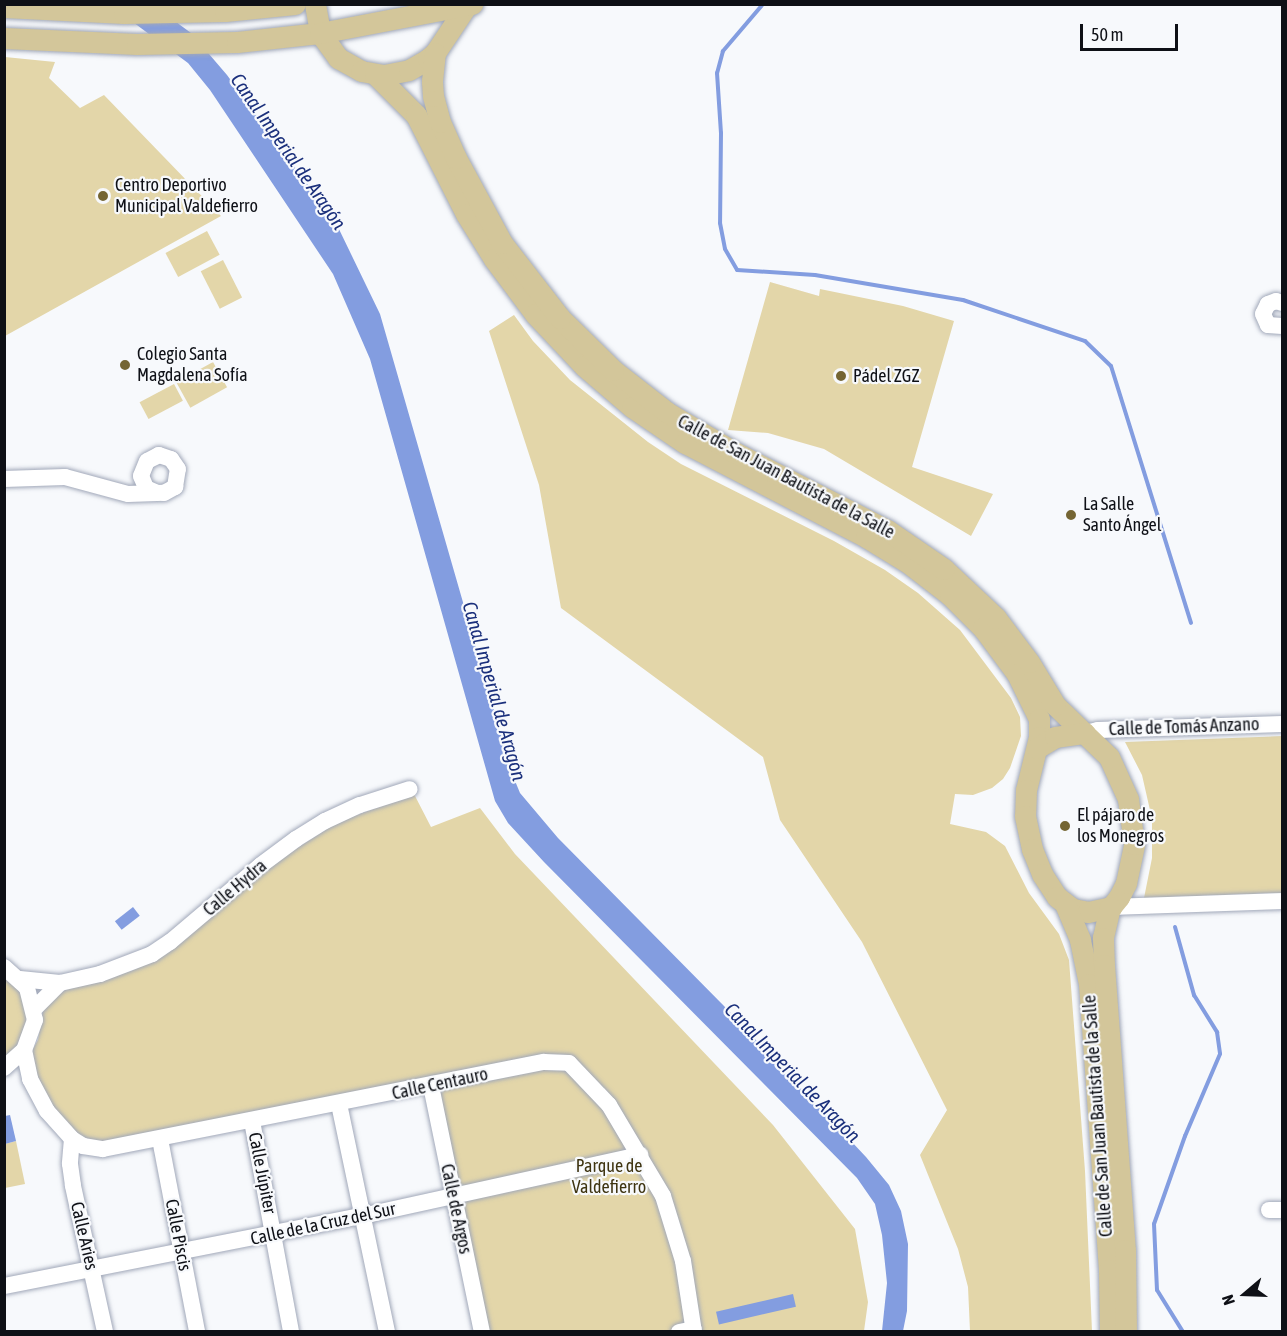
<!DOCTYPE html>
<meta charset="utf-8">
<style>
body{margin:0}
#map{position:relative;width:1287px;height:1336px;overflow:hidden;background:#f7f9fc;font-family:"Asap Condensed",sans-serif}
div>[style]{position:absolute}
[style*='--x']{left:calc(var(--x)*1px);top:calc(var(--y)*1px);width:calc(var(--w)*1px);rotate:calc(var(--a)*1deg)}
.green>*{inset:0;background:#e3d6a9;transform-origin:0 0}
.water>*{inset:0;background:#839de0;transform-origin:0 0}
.stream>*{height:4px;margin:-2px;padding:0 2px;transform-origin:2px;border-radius:2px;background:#839de0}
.roads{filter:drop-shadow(0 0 2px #a1a8b9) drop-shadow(0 0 2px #a1a8b9)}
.minor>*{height:16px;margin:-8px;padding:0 8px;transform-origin:8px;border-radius:8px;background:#fff}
.major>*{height:21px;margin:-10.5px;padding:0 10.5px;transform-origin:10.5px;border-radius:10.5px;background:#d3c69a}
.dots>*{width:16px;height:16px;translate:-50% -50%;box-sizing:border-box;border:3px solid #f7f9fc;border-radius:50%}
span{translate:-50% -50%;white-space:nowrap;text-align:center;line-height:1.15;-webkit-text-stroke:4.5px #f7f9fc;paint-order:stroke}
.poi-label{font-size:18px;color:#0e1016}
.left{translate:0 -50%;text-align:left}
.street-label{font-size:18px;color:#0e1016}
.park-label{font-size:18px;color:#3e3411}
.water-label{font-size:20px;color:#1b307c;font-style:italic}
.frame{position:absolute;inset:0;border:6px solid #0e1016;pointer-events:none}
.north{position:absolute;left:1215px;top:1264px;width:60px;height:60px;-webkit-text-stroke:4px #f7f9fc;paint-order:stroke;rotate:251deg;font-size:16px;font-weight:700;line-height:24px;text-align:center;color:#0e1016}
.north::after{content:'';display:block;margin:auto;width:21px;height:27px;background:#0e1016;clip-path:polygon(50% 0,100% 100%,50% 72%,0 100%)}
.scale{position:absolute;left:1080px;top:24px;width:98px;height:27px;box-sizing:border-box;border:3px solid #0e1016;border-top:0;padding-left:8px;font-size:18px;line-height:21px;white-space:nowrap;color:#0e1016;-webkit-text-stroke:4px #f7f9fc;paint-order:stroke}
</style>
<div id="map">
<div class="green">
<i style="clip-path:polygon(5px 57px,55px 62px,49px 78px,80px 108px,104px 95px,221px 216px,5px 336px)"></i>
<i style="left:207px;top:231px;width:27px;height:47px;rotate:62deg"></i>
<i style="left:223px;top:260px;width:42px;height:25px;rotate:63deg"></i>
<i style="clip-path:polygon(770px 282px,819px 296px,820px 289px,903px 306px,954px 321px,912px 467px,993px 494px,971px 536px,824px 449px,768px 433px,728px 430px)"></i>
<i style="clip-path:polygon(514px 315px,533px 341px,570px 380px,648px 442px,681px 464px,834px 541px,885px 570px,918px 593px,960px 630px,1011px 698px,1020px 717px,1021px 736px,1010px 768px,1003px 779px,992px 788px,973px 795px,955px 794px,950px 824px,986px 832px,1005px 846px,1029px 893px,1059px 934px,1069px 960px,1085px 1171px,1092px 1331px,970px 1331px,968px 1287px,958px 1249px,920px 1155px,947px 1110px,862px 942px,780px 820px,763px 757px,561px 608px,539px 485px,489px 331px)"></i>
<i style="left:213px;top:362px;width:29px;height:42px;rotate:61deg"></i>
<i style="left:174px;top:384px;width:19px;height:39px;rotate:62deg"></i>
<i style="clip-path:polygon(1282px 736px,1282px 893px,1144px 898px,1152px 858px,1152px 819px,1142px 775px,1125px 742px)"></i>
<i style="clip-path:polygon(414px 794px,431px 827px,480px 808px,515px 854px,773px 1125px,855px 1229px,868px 1302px,864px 1331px,480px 1331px,434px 1079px,99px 1144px,74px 1134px,34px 1080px,29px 1056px,38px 1040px,44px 1005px,68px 988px,131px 971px,165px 954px,266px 868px,338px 822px)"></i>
<i style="clip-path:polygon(5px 974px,23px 993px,29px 1018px,22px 1042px,5px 1059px)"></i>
<i style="clip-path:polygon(16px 1141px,25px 1184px,5px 1188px,5px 1144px)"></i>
</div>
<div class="water">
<i style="clip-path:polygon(110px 5px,153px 5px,191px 33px,227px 75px,336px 223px,380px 314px,513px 776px,520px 793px,558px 838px,725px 1007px,866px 1157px,889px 1185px,901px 1211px,908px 1244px,907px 1311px,903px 1331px,882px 1331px,887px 1283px,882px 1235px,875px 1204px,857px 1178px,544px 862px,508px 823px,495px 801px,370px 359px,333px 274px,210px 90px,188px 63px)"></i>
<i style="left:133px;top:907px;width:11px;height:23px;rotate:52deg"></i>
<i style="clip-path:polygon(10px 1115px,16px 1141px,5px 1144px,5px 1116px)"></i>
<i style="left:793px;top:1294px;width:13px;height:79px;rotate:77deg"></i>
</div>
<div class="stream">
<i style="--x:763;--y:4;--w:62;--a:130.4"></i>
<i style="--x:723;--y:51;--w:23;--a:105"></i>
<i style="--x:717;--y:73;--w:60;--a:86.2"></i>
<i style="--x:721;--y:133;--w:90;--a:90.6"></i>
<i style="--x:720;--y:223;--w:26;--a:79"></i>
<i style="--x:725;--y:249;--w:24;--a:60"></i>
<i style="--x:737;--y:270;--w:78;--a:3.7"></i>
<i style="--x:815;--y:275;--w:150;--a:9.6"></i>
<i style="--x:963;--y:300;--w:129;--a:18.6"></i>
<i style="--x:1085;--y:341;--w:36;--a:44"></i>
<i style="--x:1111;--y:366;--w:269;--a:72.7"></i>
<i style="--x:1175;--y:927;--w:71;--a:74.4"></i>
<i style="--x:1194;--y:995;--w:44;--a:58.1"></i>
<i style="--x:1217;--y:1032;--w:22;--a:82"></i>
<i style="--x:1220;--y:1054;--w:89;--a:113.1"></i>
<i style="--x:1185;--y:1136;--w:93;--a:109.4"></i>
<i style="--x:1154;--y:1224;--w:66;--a:87.4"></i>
<i style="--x:1157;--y:1290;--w:49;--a:58.2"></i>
</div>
<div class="roads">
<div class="minor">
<i style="--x:1282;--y:303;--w:6;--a:-162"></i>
<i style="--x:1276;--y:301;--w:9;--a:159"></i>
<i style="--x:1268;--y:304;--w:11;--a:117"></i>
<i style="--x:1263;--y:314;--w:12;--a:66"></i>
<i style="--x:1268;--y:325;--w:14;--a:4"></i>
<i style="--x:4;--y:479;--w:61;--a:-1.9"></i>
<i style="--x:65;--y:477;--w:65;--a:15.1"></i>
<i style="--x:128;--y:494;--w:36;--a:-2"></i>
<i style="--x:164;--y:493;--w:13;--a:-29"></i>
<i style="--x:175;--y:487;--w:18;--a:-81"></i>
<i style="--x:178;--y:469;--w:12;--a:-125"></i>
<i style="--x:171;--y:459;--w:13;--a:-162"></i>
<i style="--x:159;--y:455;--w:13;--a:153"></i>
<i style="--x:147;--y:461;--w:16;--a:112"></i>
<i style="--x:141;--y:476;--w:13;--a:67"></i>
<i style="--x:146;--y:488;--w:12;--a:24"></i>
<i style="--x:1086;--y:733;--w:12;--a:-14"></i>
<i style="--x:1098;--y:730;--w:184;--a:-1.9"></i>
<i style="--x:1111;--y:907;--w:171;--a:-2"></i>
<i style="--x:4;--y:967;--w:31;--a:42"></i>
<i style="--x:27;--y:988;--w:33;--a:76"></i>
<i style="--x:35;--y:1020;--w:32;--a:110"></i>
<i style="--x:24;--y:1050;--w:27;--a:138"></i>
<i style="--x:20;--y:979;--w:40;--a:5.7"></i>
<i style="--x:60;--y:983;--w:41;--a:-12.7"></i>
<i style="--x:100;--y:974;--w:56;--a:-21"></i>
<i style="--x:152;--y:954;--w:22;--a:-34"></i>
<i style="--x:170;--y:942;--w:119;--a:-40.2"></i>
<i style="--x:261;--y:865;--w:44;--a:-36.6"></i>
<i style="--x:296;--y:839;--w:34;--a:-32"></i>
<i style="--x:325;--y:821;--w:38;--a:-25"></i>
<i style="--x:360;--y:805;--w:52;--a:-17.7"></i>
<i style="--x:34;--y:1009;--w:37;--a:-45"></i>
<i style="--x:24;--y:1050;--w:30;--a:78"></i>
<i style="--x:30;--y:1079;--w:36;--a:62"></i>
<i style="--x:47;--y:1111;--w:38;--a:48"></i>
<i style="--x:72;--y:1139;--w:13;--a:32"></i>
<i style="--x:83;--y:1146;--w:20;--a:9"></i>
<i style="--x:103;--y:1149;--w:449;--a:-11.2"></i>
<i style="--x:544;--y:1062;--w:25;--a:2"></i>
<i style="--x:569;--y:1063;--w:58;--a:46.4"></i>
<i style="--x:609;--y:1105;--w:106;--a:59.3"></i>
<i style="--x:663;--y:1196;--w:68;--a:72.9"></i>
<i style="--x:683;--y:1261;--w:72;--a:81.2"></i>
<i style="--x:431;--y:1086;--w:251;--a:78.3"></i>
<i style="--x:339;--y:1104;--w:233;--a:78.1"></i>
<i style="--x:252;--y:1121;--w:215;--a:79.5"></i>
<i style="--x:72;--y:1139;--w:25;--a:95"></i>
<i style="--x:70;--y:1164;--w:22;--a:82"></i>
<i style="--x:73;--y:1186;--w:149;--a:77.6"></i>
<i style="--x:160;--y:1139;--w:197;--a:79.1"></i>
<i style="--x:1269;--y:1210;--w:13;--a:0"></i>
<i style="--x:4;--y:1286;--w:365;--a:-11.1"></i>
<i style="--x:362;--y:1216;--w:285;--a:-12.4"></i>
<i style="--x:679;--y:1332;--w:15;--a:-11"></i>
</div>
<div class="major">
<i style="--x:315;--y:4;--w:29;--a:80"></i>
<i style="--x:320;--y:33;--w:31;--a:54"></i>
<i style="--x:338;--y:58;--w:26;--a:29"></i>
<i style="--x:361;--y:71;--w:23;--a:10"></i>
<i style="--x:384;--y:75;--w:25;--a:-11"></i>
<i style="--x:409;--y:70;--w:22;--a:-30"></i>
<i style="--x:428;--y:59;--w:9;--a:-41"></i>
<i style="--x:435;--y:53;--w:58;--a:-56.3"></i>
<i style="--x:4;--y:7;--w:120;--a:2.9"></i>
<i style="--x:124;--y:13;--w:101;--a:-1.1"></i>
<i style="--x:225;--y:11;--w:70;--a:-5.7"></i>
<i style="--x:4;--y:38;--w:133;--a:2.6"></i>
<i style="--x:137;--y:44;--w:100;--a:-1.1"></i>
<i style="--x:237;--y:42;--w:83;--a:-6.2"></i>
<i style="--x:320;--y:33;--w:155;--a:-10.8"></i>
<i style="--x:375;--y:74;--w:58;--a:45"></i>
<i style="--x:416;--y:115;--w:111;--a:63.2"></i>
<i style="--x:466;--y:214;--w:53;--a:58.1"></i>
<i style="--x:494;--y:259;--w:69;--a:53.3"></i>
<i style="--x:535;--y:314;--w:71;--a:46.7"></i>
<i style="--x:584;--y:366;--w:63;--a:40.5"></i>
<i style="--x:632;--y:407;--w:64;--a:34.2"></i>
<i style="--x:685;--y:443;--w:204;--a:27.4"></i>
<i style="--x:866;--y:537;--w:48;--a:31.4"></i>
<i style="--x:907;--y:562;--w:54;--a:37.5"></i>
<i style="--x:950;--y:595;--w:47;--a:45"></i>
<i style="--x:983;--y:628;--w:57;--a:53.5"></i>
<i style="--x:1017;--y:674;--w:50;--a:63.9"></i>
<i style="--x:1039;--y:719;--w:18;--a:90"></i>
<i style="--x:1039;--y:737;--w:55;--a:103.8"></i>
<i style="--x:1026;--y:790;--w:26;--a:92"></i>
<i style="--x:1025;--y:816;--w:34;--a:78"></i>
<i style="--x:1032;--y:849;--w:27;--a:68"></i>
<i style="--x:1042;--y:874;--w:27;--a:57"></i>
<i style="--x:1057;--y:897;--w:20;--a:37"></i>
<i style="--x:1073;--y:909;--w:15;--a:11"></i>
<i style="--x:1088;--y:912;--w:24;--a:-12"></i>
<i style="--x:1111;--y:907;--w:13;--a:-51"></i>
<i style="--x:1119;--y:897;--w:16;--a:-63"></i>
<i style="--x:1126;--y:883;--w:40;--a:-78"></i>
<i style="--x:1134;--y:844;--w:45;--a:-97.6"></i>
<i style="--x:1128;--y:799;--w:46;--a:-114.3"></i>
<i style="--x:1109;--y:757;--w:75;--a:-136.1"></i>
<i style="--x:1055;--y:705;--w:50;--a:-121.2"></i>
<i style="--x:1029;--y:662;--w:55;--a:-126.9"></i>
<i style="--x:996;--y:618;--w:71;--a:-136.7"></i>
<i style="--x:944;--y:569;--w:69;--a:-145.6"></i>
<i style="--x:887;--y:530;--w:172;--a:-153"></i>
<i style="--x:734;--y:452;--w:77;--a:-149.4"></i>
<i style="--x:668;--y:413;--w:70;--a:-142"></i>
<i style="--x:613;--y:370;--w:74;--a:-135.5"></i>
<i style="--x:560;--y:318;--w:95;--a:-127.7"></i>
<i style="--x:502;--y:243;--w:97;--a:-118.4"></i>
<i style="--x:456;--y:158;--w:39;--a:-114"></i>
<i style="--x:440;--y:122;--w:27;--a:-105"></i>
<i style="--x:433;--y:96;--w:15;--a:-94"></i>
<i style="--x:432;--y:81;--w:28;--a:-84"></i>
<i style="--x:1037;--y:748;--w:21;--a:-31"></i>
<i style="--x:1055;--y:737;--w:30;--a:-8"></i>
<i style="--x:1065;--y:904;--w:39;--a:67"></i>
<i style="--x:1080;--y:940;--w:45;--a:78.4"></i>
<i style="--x:1089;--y:984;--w:287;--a:86"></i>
<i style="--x:1109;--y:1270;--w:62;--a:89.1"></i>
<i style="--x:1110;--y:907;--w:32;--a:103"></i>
<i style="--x:1103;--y:938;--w:27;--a:88"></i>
<i style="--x:1104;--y:965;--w:286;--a:85.8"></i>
<i style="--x:1125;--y:1250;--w:82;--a:89.3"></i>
</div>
</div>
<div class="dots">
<i style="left:103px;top:196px;background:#746533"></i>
<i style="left:125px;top:365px;background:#746533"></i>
<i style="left:841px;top:376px;background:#746533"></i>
<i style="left:1071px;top:515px;background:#746533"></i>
<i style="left:1065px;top:826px;background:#746533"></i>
</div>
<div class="poi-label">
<span class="left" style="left:115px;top:196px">Centro Deportivo<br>Municipal Valdefierro</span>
<span class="left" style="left:137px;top:365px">Colegio Santa<br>Magdalena Sofía</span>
<span class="left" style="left:853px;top:376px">Pádel ZGZ</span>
<span class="left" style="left:1083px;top:515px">La Salle<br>Santo Ángel</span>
<span class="left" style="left:1077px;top:826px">El pájaro de<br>los Monegros</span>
</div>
<div class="street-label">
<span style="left:786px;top:477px;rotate:28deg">Calle de San Juan Bautista de la Salle</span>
<span style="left:1184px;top:727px;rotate:-2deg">Calle de Tomás Anzano</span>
<span style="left:235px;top:888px;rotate:-40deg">Calle Hydra</span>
<span style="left:440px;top:1084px;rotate:-12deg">Calle Centauro</span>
<span style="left:1098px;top:1116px;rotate:-94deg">Calle de San Juan Bautista de la Salle</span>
<span style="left:262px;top:1173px;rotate:79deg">Calle Júpiter</span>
<span style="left:456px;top:1209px;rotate:78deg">Calle de Argos</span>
<span style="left:323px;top:1224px;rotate:-12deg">Calle de la Cruz del Sur</span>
<span style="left:178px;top:1235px;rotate:79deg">Calle Piscis</span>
<span style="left:84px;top:1236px;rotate:77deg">Calle Aries</span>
</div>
<div class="park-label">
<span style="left:609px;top:1177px">Parque de<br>Valdefierro</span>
</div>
<div class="water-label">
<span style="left:289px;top:151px;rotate:55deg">Canal Imperial de Aragón</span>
<span style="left:495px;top:691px;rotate:74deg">Canal Imperial de Aragón</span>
<span style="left:793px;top:1072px;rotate:46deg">Canal Imperial de Aragón</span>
</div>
<div class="frame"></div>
<div class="north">N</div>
<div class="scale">50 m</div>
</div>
